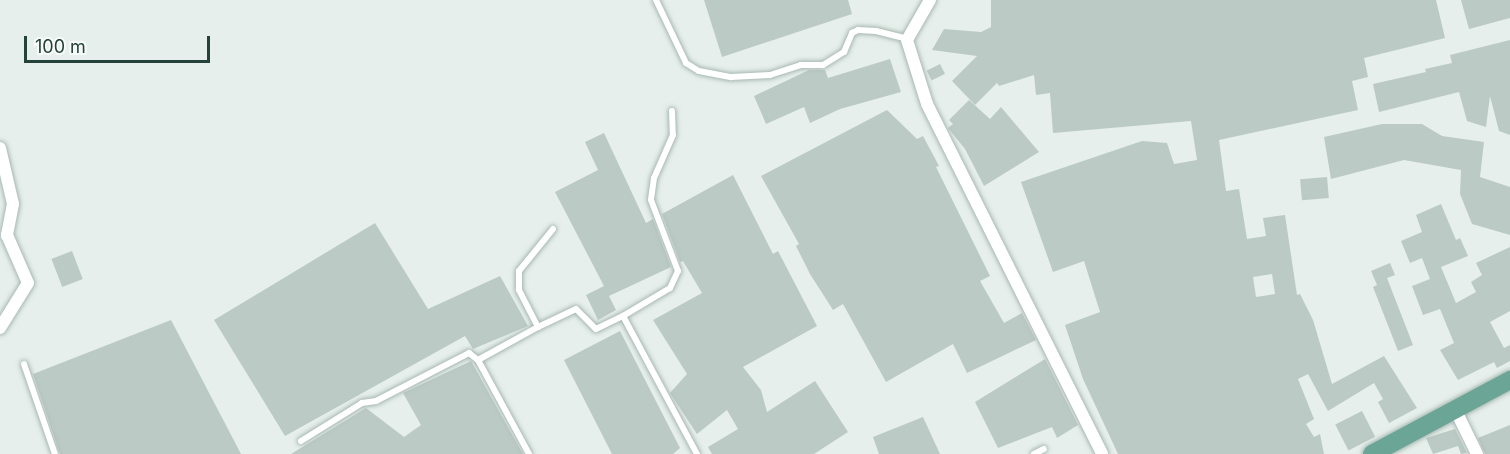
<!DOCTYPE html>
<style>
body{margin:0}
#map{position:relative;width:1510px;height:454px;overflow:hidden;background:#e6efeb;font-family:Inter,sans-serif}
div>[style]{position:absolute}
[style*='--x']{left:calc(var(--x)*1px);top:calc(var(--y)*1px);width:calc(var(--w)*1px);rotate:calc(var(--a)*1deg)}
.building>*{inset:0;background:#bbcac4;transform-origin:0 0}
.roads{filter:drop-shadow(0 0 2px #a8b8b2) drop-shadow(0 0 2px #a8b8b2)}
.service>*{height:6px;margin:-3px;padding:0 3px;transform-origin:3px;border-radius:3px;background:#fff}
.minor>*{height:12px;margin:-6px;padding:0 6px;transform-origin:6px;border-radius:6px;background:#fff}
.primary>*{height:18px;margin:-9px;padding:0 9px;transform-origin:9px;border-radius:9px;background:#6aa596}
span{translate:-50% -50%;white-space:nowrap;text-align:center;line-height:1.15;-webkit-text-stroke:4.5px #f7fbf9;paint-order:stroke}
.scale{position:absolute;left:24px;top:36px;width:186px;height:27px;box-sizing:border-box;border:3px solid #24423a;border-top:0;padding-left:8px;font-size:18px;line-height:21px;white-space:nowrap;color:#24423a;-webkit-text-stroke:4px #f7fbf9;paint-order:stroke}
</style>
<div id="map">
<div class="building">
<i style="clip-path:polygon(704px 0,848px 0,852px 14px,722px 57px)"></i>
<i style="clip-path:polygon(evenodd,991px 0,1436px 0,1445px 38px,1364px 58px,1368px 77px,1352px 81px,1358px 110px,1219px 140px,1226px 191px,1239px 189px,1247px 239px,1266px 236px,1263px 218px,1285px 215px,1297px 295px,1300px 294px,1313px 320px,1332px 384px,1384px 356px,1417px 408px,1389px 423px,1378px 402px,1383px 399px,1374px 383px,1328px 411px,1308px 374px,1298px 379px,1314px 419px,1306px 424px,1314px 437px,1320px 434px,1324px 454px,1118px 454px,1083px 379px,1065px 325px,1100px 312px,1084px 261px,1053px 272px,1021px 182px,1142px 141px,1167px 143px,1174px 164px,1197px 160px,1191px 121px,1053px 133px,1050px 93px,1036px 95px,1034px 75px,999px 86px,997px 83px,975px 105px,952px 81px,977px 56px,932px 50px,944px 29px,981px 32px,991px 27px,991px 0,1272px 274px,1275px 294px,1256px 297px,1253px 277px,1272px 274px)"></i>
<i style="clip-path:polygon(1461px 0,1510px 0,1510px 18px,1469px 29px)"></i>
<i style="clip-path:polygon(1510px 40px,1510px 135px,1499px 131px,1490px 96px,1486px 127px,1467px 121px,1459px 92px,1379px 112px,1373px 84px,1426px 72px,1425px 69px,1452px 63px,1450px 55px)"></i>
<i style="clip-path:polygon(890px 59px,901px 92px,840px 109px,810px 123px,804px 107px,766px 124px,754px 96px,809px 70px,825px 70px,828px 78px)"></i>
<i style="left:940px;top:64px;width:11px;height:15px;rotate:63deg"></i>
<i style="clip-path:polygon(969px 100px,990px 119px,1001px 107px,1039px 152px,984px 186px,965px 149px,948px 128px,953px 124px,949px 120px)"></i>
<i style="clip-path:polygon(887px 110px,917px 139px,923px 136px,939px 166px,936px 167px,990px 276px,980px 281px,1004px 323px,1022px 313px,1036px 340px,967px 373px,953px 344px,886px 382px,843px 304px,833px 310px,810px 274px,796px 246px,799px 244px,761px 176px)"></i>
<i style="clip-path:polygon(1382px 124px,1422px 124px,1442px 136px,1484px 142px,1480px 177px,1510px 187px,1510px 235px,1472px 224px,1460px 194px,1461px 170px,1404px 160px,1331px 179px,1324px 137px)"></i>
<i style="clip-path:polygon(604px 133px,646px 223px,653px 219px,671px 267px,609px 296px,616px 310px,598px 320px,586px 295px,604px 286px,555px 192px,598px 170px,585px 142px)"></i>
<i style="clip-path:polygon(733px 175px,773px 254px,778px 251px,817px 326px,743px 367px,761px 390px,767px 412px,815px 381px,848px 432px,814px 454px,712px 454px,708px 447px,738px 429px,727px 410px,697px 434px,670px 393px,687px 374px,653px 320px,702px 293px,683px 261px,680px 262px,662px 214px)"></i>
<i style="left:1327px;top:177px;width:21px;height:27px;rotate:85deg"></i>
<i style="clip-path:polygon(1441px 204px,1456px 240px,1460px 238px,1468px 256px,1441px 267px,1456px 303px,1476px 292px,1471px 282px,1482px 275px,1476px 263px,1510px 247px,1510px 311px,1490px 322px,1504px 348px,1510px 345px,1510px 361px,1497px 368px,1494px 362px,1458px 380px,1440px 350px,1454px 343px,1440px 309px,1423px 315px,1412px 286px,1430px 279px,1422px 258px,1410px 263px,1401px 241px,1422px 232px,1416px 215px)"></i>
<i style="clip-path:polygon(375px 223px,428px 309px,500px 276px,528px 326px,473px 349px,465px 336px,285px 436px,214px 320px)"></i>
<i style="left:72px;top:251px;width:30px;height:22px;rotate:69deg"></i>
<i style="clip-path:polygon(1390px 263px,1395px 275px,1387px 278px,1413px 345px,1398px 351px,1373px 287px,1377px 285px,1371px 271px)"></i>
<i style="clip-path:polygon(171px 320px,241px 454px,60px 454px,33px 374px)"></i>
<i style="clip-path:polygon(620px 331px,680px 448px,673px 454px,612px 454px,564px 360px)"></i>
<i style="clip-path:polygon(1045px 359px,1078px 425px,1057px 438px,1052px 427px,998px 448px,975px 402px)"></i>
<i style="clip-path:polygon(471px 361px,523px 454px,291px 454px,366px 408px,404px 437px,421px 425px,403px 393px)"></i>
<i style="left:1362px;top:411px;width:29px;height:30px;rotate:63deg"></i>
<i style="clip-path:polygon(923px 417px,940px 454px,879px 454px,873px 437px)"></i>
<i style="clip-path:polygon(1510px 425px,1510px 454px,1485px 454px,1478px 438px)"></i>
<i style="clip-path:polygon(1455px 429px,1467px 453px,1461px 454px,1458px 446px,1433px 454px,1426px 438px)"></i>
</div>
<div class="roads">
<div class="service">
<i style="--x:656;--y:0;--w:70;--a:64.5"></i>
<i style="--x:686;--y:63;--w:15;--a:32"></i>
<i style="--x:699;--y:71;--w:33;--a:11"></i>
<i style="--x:731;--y:77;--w:39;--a:-3"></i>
<i style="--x:770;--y:75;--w:33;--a:-18"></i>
<i style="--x:801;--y:65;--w:22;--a:0"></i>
<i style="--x:823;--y:65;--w:25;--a:-32"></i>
<i style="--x:844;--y:52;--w:21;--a:-67"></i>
<i style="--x:852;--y:33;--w:7;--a:-27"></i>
<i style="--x:858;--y:30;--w:18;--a:3"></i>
<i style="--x:876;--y:31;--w:32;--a:14"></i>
<i style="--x:672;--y:111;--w:24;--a:88"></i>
<i style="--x:673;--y:135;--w:47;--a:113.8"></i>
<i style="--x:654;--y:178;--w:22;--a:98"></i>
<i style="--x:651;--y:200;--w:76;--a:69.2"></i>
<i style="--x:678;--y:271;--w:19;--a:115"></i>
<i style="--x:670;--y:288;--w:55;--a:149.2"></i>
<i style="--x:623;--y:316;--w:157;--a:61.8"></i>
<i style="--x:538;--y:327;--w:42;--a:-25.3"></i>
<i style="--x:576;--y:309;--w:28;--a:45"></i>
<i style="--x:596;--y:329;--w:30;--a:-26"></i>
<i style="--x:478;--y:360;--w:68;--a:-28.8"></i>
<i style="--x:538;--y:327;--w:42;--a:-117.2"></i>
<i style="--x:519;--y:290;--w:19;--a:-90"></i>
<i style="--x:519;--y:271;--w:54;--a:-51"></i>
<i style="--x:24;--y:364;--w:95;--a:71"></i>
<i style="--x:301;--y:441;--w:72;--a:-31.9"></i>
<i style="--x:362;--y:403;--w:14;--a:-8"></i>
<i style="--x:376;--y:401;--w:105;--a:-27.3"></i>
<i style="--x:469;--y:353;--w:11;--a:38"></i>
<i style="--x:478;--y:360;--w:107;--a:61.5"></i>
<i style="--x:1034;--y:454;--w:11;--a:-27"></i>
</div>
<div class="minor">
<i style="--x:930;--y:0;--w:46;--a:119.9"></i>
<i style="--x:907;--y:40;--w:67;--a:72.6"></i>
<i style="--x:927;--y:104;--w:391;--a:63.4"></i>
<i style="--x:0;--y:148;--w:57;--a:76.9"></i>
<i style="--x:13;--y:204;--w:32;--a:101"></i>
<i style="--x:7;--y:235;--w:52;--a:66.4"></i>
<i style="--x:28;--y:283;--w:53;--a:121.9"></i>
<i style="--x:1455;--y:409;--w:50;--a:63.9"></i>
</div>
<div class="primary">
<i style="--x:1372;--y:454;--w:157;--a:-28.2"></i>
</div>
</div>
<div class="scale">100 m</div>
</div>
